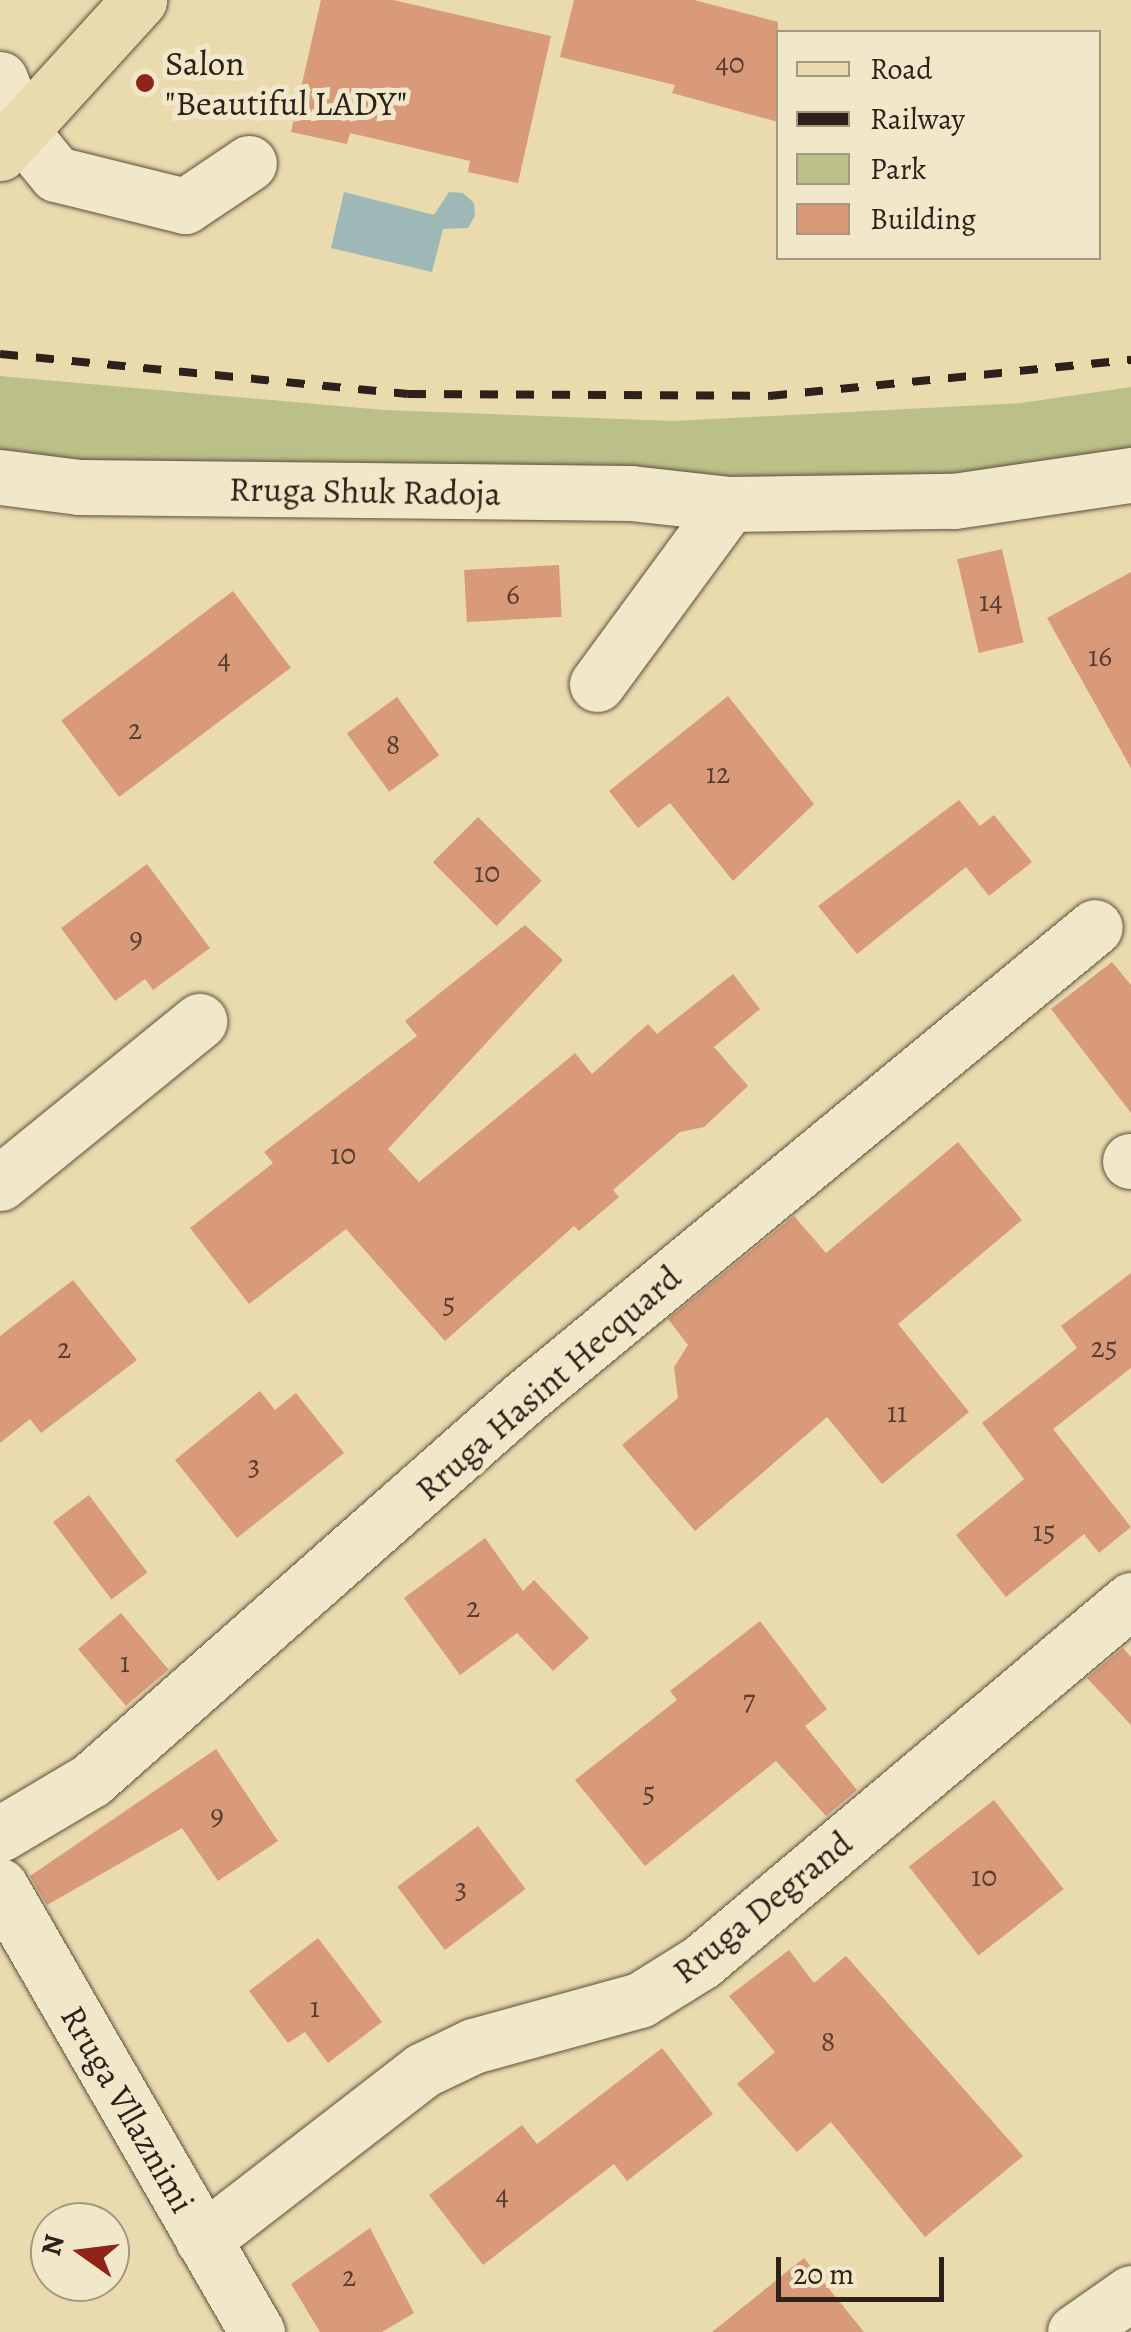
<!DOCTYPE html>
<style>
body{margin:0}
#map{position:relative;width:1131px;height:2332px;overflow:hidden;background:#eadbae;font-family:Alegreya,serif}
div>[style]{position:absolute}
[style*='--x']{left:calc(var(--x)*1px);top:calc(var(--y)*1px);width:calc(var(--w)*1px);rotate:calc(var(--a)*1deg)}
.green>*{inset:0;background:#bbbf88}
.water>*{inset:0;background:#9db8b6}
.building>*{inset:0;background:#d89a79;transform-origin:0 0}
.roads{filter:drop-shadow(0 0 2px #5d4f40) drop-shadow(0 0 2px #5d4f40)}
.minor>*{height:55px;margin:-27.5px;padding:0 27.5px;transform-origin:27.5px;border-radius:27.5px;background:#f1e8ca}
.major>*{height:55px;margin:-27.5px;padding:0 27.5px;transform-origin:27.5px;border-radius:27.5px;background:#eadbae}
.rail>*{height:8px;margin-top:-4px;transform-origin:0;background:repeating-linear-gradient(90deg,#2e201b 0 18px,transparent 0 36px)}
.dots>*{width:28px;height:28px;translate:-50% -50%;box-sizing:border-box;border:5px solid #f1e8ca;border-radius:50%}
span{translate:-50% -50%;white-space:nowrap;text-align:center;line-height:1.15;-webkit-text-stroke:10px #f1e8ca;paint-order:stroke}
.number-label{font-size:30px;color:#583e32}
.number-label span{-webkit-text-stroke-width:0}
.poi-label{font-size:35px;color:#2e201b}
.left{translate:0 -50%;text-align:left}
.street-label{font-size:35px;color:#2e201b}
.legend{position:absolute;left:776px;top:30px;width:325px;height:230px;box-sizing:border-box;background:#f1e8ca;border:2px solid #a39884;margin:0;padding:12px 18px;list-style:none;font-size:30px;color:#2e201b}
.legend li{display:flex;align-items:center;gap:20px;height:50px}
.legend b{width:50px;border:2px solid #a39884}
.north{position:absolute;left:30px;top:2202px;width:100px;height:100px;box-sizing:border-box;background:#f1e8ca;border:2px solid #a39884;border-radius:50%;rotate:284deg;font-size:28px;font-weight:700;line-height:40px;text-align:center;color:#2e201b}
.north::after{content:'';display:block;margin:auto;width:35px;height:45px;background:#8f2418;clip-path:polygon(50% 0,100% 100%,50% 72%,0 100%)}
.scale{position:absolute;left:776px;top:2257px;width:168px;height:45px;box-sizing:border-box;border:5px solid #2e201b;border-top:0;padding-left:12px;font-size:30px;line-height:35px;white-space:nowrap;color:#2e201b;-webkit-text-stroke:8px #f1e8ca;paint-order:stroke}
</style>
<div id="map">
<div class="green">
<i style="clip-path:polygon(0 376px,384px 410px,674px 421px,1021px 403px,1131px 387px,1131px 451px,917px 482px,0 462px)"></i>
</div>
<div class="water">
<i style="clip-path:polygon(344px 192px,434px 215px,449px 192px,463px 193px,474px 203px,475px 216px,468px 228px,443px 229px,432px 272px,331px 248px)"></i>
</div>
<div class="building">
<i style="clip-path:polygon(321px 0,393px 0,551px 36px,518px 183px,468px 172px,470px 161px,350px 133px,347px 144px,291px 132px)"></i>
<i style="clip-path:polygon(574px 0,694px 0,778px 22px,778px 122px,672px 93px,675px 85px,560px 57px)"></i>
<i style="left:1002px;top:549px;width:96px;height:46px;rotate:77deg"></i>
<i style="left:559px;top:565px;width:52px;height:95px;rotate:87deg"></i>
<i style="clip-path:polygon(1131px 572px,1131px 768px,1047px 618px)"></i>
<i style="left:233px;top:591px;width:96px;height:215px;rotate:53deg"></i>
<i style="clip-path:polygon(728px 696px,814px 804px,733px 881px,670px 803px,638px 828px,609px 791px)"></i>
<i style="left:397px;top:697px;width:72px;height:62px;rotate:54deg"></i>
<i style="clip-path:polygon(959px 800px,980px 826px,994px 815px,1032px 862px,989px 896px,966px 867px,857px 954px,818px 906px)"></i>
<i style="left:478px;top:817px;width:90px;height:64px;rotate:45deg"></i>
<i style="clip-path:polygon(147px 864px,210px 948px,153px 990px,145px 979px,115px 1001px,61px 928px)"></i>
<i style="clip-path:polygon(525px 925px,563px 960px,388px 1149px,419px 1182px,575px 1053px,592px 1074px,648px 1024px,657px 1034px,733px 974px,760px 1009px,714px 1047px,748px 1086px,704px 1127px,680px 1132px,613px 1190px,619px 1197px,579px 1231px,574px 1226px,445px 1341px,346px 1229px,249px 1304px,190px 1228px,273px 1163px,264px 1152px,417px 1036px,405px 1021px)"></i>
<i style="clip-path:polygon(1112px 962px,1131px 985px,1131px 1113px,1051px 1009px)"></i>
<i style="clip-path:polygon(958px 1142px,1022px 1220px,898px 1324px,969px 1412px,882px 1484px,827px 1417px,695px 1531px,622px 1445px,678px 1398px,674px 1367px,688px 1345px,668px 1319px,794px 1216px,826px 1253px)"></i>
<i style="clip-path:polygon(1131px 1273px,1131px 1368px,1053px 1429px,1131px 1527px,1099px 1553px,1084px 1534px,1006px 1597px,956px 1535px,1024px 1479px,982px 1423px,1077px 1348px,1061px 1326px)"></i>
<i style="clip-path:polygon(73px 1280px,137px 1360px,41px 1433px,30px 1419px,0 1443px,0 1336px)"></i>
<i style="clip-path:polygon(260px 1391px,275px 1410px,296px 1393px,344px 1453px,237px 1538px,175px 1460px)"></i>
<i style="left:89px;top:1495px;width:97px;height:45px;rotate:53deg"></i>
<i style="clip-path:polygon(485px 1538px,523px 1591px,534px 1580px,589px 1638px,553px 1671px,517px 1633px,460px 1675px,404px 1598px)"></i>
<i style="left:121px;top:1613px;width:74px;height:56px;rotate:50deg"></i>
<i style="clip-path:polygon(760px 1621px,827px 1709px,805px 1726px,857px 1790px,826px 1816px,776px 1761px,645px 1866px,575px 1780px,677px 1700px,670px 1691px)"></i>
<i style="clip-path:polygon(1123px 1648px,1131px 1657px,1131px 1725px,1087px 1678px)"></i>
<i style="clip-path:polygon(216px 1749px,278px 1841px,218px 1881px,182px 1828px,47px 1905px,30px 1876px)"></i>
<i style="left:994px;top:1800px;width:113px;height:108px;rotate:52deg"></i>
<i style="left:478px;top:1826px;width:79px;height:101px;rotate:53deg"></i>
<i style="clip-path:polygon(318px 1938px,382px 2022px,328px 2063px,305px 2032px,288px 2043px,249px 1991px)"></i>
<i style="clip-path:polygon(789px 1950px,814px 1983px,846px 1956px,1023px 2156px,925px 2237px,831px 2122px,797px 2152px,737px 2084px,775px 2052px,729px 1996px)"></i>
<i style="clip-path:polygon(662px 2048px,713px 2114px,627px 2181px,614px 2164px,483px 2265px,429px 2195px,522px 2125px,537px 2144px)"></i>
<i style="clip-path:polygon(370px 2228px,414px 2313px,382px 2332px,320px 2332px,291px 2284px)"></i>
<i style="clip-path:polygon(804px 2258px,864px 2332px,712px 2332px)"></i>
</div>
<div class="roads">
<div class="minor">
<i style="--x:0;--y:79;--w:55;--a:68.6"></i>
<i style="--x:20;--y:130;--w:57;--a:50.7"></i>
<i style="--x:56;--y:174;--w:133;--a:13.9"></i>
<i style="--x:185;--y:206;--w:77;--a:-33.9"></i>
<i style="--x:0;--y:477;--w:80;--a:7.2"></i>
<i style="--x:79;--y:487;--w:552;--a:0.62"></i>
<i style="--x:631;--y:493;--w:99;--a:6.4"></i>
<i style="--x:729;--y:504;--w:225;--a:-0.8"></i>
<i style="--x:954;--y:501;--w:179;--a:-8.4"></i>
<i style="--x:597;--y:684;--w:223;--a:-53.7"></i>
<i style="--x:1130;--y:1161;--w:1;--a:0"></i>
<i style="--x:0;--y:1183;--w:257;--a:-39.1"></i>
<i style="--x:0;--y:1834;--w:106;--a:-30.7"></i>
<i style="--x:91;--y:1780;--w:580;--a:-41.44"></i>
<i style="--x:526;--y:1396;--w:737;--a:-39.5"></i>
<i style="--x:0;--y:1886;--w:515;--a:60.05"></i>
<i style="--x:203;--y:2240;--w:278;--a:-37.7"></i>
<i style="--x:423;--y:2070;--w:55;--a:-25.6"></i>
<i style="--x:473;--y:2046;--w:173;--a:-15.4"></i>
<i style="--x:640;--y:2000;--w:72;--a:-31.9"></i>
<i style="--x:701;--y:1962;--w:562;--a:-40.09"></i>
<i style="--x:1075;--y:2332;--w:68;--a:-34.9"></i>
</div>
<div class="major">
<i style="--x:0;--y:153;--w:207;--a:-47.7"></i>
</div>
</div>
<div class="rail">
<i style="--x:0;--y:354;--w:410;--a:5.6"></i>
<i style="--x:408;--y:394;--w:361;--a:0.3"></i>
<i style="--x:769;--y:396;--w:364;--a:-5.7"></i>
</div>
<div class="dots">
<i style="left:145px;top:83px;background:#8f2418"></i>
</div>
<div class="number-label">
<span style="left:730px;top:63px">40</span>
<span style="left:513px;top:594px">6</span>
<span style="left:991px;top:601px">14</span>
<span style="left:1100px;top:656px">16</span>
<span style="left:224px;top:659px">4</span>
<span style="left:135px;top:729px">2</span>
<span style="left:393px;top:744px">8</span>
<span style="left:718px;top:773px">12</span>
<span style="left:487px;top:872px">10</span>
<span style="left:136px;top:938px">9</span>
<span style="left:343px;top:1154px">10</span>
<span style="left:449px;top:1303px">5</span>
<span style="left:1104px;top:1347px">25</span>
<span style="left:64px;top:1348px">2</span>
<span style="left:897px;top:1412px">11</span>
<span style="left:254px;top:1465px">3</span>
<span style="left:1044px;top:1531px">15</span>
<span style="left:473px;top:1607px">2</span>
<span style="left:125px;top:1662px">1</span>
<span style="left:749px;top:1700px">7</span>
<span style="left:649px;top:1792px">5</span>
<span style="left:217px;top:1815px">9</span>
<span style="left:984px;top:1876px">10</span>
<span style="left:461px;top:1888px">3</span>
<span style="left:315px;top:2007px">1</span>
<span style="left:828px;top:2041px">8</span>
<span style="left:502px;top:2195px">4</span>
<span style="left:349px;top:2276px">2</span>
</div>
<div class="poi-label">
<span class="left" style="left:165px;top:83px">Salon<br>"Beautiful LADY"</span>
</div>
<div class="street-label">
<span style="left:365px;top:491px;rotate:1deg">Rruga Shuk Radoja</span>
<span style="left:548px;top:1383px;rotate:-41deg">Rruga Hasint Hecquard</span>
<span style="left:762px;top:1907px;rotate:-39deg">Rruga Degrand</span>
<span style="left:128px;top:2109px;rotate:60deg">Rruga Vllaznimi</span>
</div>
<ul class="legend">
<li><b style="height:12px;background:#eadbae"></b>Road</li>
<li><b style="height:12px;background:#2e201b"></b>Railway</li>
<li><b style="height:28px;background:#bbbf88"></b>Park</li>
<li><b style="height:28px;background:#d89a79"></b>Building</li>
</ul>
<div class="north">N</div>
<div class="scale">20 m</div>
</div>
